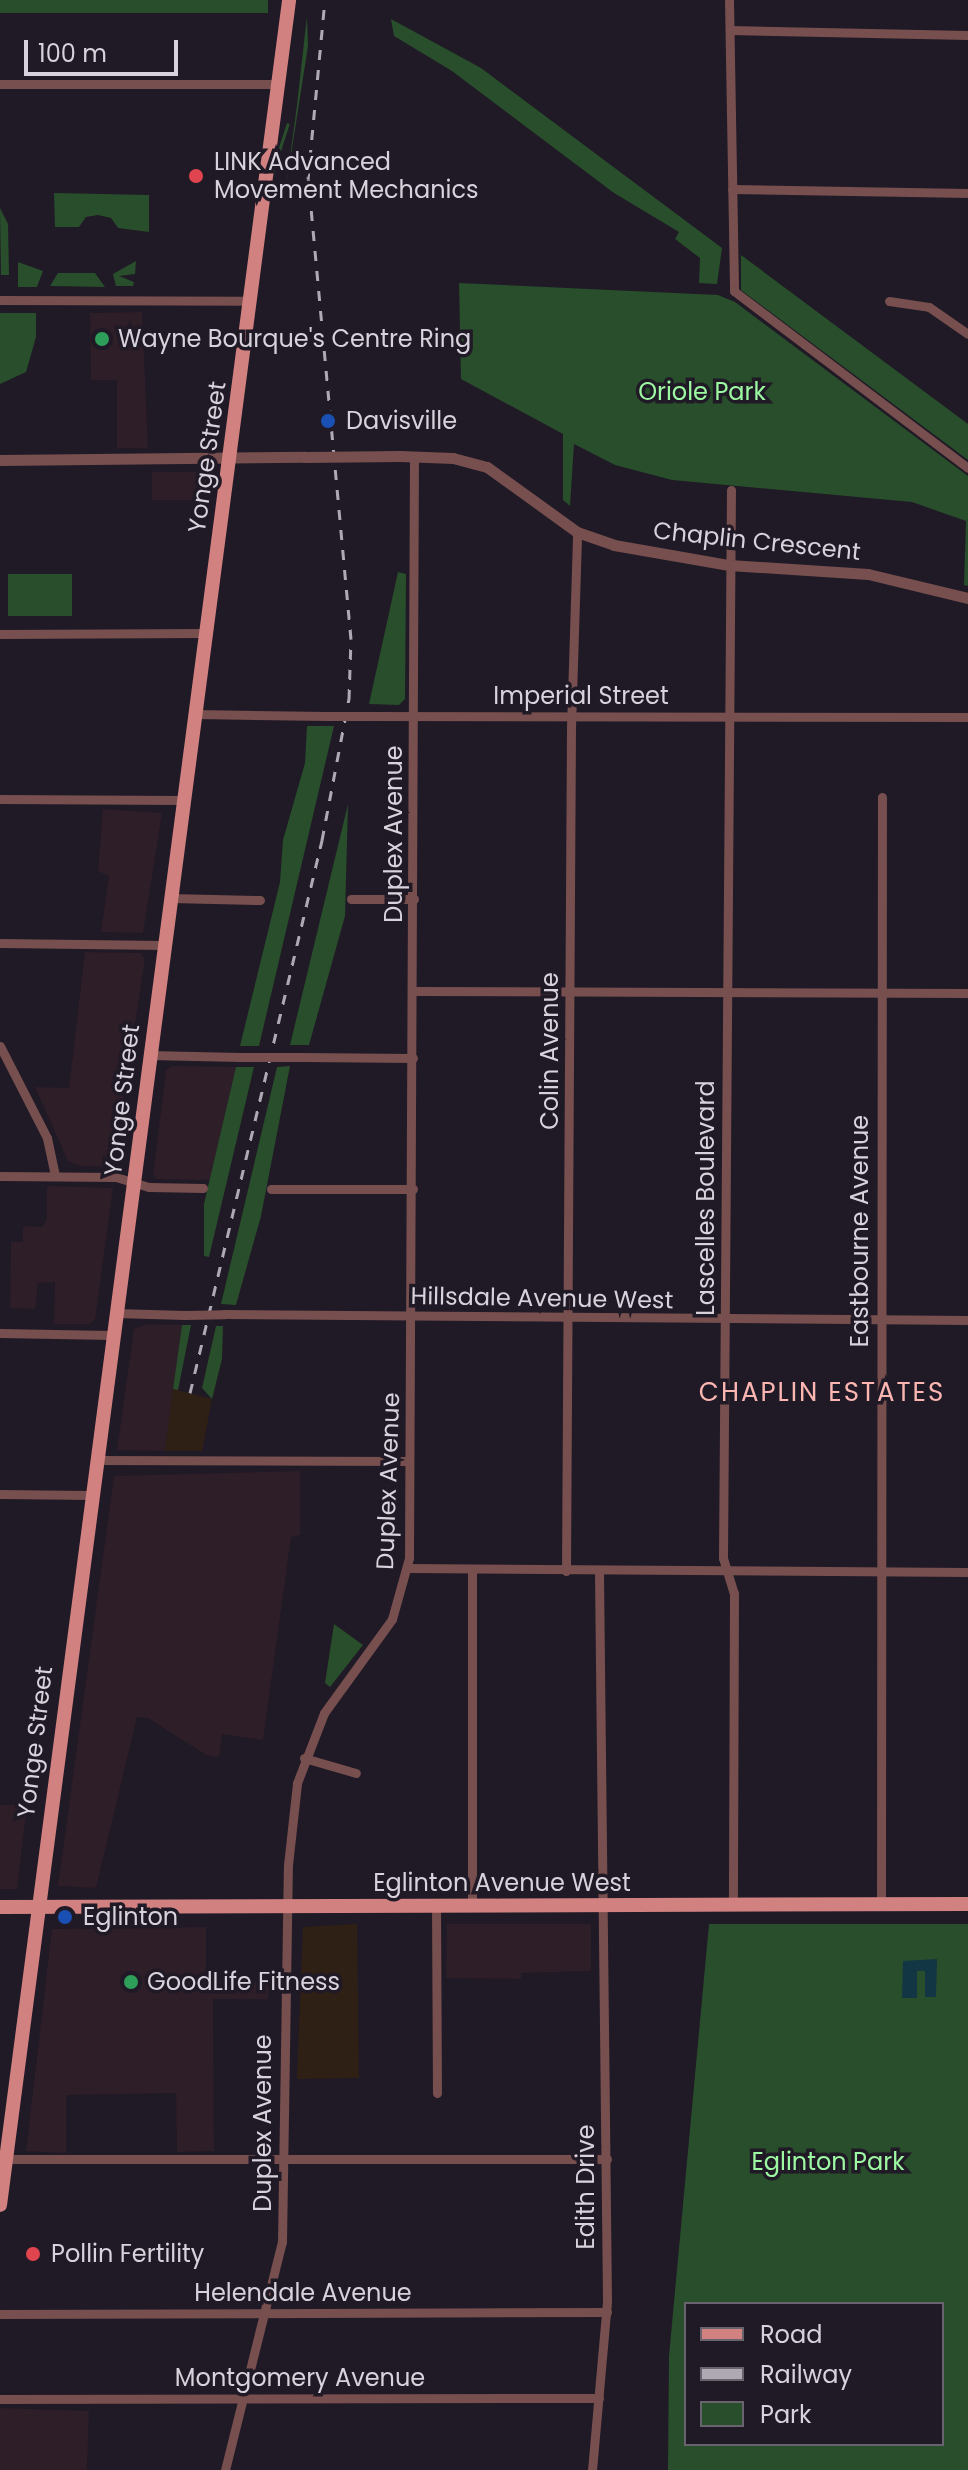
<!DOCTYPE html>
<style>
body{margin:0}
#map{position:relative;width:968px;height:2470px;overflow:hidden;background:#201926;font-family:Poppins,sans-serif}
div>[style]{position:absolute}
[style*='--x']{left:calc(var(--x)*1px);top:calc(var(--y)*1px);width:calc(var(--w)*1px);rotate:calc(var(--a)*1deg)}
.commercial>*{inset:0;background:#2d1e28;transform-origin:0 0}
.industrial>*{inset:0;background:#2f2015}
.green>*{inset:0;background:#284e2b;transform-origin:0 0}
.water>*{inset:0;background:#123643}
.minor>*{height:9px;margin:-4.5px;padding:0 4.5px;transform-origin:4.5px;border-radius:4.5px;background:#764f4e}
.tertiary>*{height:11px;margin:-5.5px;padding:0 5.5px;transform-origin:5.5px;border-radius:5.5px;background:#764f4e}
.primary>*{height:14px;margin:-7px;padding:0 7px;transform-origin:7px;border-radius:7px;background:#d18180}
.rail>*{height:3px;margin-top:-1.5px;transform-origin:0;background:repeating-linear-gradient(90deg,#aea9b3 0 10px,transparent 0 20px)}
.minor-bridge>*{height:9px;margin:-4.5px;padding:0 4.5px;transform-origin:4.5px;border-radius:4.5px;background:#764f4e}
.tertiary-bridge>*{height:11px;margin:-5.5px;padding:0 5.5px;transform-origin:5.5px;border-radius:5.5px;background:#764f4e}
.dots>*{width:22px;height:22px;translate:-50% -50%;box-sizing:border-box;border:4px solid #201926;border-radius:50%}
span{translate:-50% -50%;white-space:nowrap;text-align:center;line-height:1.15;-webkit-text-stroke:7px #201926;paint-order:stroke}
.poi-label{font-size:24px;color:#d7d2db}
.left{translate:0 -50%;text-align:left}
.park-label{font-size:24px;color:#9cf8a1}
.street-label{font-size:24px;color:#d7d2db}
.neighbourhood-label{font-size:26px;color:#fbb6b2;letter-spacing:2px}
.legend{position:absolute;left:684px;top:2302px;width:260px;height:144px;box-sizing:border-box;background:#201926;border:2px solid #69636e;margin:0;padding:10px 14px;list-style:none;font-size:24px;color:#d7d2db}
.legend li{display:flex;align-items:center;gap:16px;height:40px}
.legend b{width:40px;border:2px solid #69636e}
.scale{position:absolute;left:24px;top:40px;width:154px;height:36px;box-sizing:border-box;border:4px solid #d7d2db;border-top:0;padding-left:10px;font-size:24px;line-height:28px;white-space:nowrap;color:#d7d2db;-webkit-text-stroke:6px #201926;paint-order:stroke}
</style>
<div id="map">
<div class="commercial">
<i style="clip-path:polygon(142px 312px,148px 448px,117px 448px,117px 380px,91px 380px,90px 313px)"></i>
<i style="left:152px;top:472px;width:56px;height:28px"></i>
<i style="clip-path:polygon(103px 809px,162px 813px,143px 933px,101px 932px,109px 876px,98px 871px)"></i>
<i style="clip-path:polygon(85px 952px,141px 953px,145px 959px,113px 1167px,80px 1166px,68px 1161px,35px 1087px,69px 1088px)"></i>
<i style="clip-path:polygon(172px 1066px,236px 1067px,210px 1180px,157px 1179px,153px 1174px,166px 1070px)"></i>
<i style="clip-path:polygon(47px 1186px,113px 1188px,95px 1320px,89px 1324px,54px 1324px,55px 1282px,38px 1283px,35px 1309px,10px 1308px,11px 1242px,23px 1242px,23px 1226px,42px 1227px,47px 1219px)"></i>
<i style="clip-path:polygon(147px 1324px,182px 1325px,165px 1451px,117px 1450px,134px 1329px)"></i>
<i style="clip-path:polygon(300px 1471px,300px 1535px,291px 1537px,263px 1740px,222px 1734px,219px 1757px,206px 1755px,148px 1718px,137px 1717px,96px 1888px,58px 1886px,114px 1476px)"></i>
<i style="clip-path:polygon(0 1805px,27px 1805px,17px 1889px,0 1889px)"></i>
<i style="clip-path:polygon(447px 1924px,591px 1924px,591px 1971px,521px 1973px,521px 1979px,446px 1978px)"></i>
<i style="clip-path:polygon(206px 1927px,206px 1981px,269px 1982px,268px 1999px,213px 1999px,214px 2151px,177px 2152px,176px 2093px,66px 2095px,66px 2153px,26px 2151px,52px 1929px)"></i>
<i style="left:0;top:2408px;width:89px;height:62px;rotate:2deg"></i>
</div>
<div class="industrial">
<i style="clip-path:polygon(173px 1389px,212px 1399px,202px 1451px,165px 1451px)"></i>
<i style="clip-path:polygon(357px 1924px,359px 2078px,297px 2079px,303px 1927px)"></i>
</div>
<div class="green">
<i style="left:0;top:0;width:268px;height:13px"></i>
<i style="clip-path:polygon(307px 16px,308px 46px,286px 187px,297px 105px)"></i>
<i style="clip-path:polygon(391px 19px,481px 68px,722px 248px,717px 284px,699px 283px,700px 258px,675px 239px,679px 232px,614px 193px,452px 71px,394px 36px)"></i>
<i style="left:287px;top:123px;width:3px;height:96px;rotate:18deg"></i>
<i style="clip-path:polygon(54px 193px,149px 195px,149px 232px,118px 228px,111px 218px,98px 215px,86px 217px,79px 227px,55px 227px)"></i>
<i style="clip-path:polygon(0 208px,8px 224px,9px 275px,1px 275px)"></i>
<i style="clip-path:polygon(741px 255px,968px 424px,968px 460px,741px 290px)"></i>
<i style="clip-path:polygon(136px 261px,135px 274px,119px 276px,134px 282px,133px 286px,116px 286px,113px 274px)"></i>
<i style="clip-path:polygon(18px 262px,43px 271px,37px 287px,18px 287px)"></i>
<i style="clip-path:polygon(58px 273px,95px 273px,105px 287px,50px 286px)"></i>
<i style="clip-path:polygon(459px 283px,718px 295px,735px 302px,968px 476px,968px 586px,964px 585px,966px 521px,912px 502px,672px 480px,615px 465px,574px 444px,570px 506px,563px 500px,563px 434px,461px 379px)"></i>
<i style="clip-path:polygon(0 313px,36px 313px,36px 337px,26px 372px,0 384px)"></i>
<i style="clip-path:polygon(398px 572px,406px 574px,405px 699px,399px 705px,369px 704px)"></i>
<i style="left:8px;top:574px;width:64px;height:42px"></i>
<i style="clip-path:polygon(307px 726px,334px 726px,259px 1046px,240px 1046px,280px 882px,283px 840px,305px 763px)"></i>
<i style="clip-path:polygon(348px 804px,345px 916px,309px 1045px,290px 1045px)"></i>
<i style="clip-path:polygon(290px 1066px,261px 1216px,236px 1305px,221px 1304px,277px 1067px)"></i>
<i style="clip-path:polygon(236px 1067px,254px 1067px,209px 1257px,204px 1256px,204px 1204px)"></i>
<i style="clip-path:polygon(182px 1325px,191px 1325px,178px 1390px,173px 1389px)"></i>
<i style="clip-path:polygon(216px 1326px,223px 1326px,222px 1359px,212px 1399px,202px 1388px)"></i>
<i style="clip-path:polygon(334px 1624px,363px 1645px,330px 1687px,325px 1683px)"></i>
<i style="clip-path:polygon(evenodd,709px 1924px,968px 1924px,968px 2470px,668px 2470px,669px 2356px,709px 1924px,686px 2304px,942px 2304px,942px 2444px,686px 2444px,686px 2304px)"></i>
</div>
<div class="water">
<i style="clip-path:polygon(937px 1959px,936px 1997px,925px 1997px,925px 1971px,917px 1971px,917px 1998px,902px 1998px,903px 1961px)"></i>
</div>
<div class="minor">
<i style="--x:729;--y:0;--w:291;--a:89"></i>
<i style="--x:734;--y:291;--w:293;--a:37.1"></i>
<i style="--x:730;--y:30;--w:238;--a:1.2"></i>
<i style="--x:0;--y:84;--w:277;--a:0"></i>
<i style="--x:732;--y:189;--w:236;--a:1"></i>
<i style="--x:0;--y:300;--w:250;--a:0.2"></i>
<i style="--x:889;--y:301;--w:40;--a:8.5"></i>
<i style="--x:929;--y:307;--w:47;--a:34.7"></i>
<i style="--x:731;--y:490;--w:1068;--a:90.43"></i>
<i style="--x:723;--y:1558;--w:37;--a:73"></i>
<i style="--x:734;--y:1593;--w:311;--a:90.2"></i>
<i style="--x:0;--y:634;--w:204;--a:-0.3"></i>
<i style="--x:194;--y:714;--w:132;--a:0.9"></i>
<i style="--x:368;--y:716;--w:600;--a:0.1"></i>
<i style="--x:0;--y:799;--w:182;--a:0.3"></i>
<i style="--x:170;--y:898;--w:90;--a:1.3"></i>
<i style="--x:351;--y:899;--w:63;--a:0"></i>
<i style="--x:0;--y:943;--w:164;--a:0.7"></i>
<i style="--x:413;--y:991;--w:555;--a:0.21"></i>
<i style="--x:0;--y:1046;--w:103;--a:62.9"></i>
<i style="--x:47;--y:1138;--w:39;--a:78"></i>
<i style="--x:149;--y:1055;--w:91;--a:1.3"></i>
<i style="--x:303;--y:1057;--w:110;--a:0.5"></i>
<i style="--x:0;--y:1176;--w:116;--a:0.5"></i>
<i style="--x:116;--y:1177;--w:34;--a:17"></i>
<i style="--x:149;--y:1187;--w:54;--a:1.1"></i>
<i style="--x:271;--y:1189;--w:142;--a:0"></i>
<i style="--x:115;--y:1313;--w:70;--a:1.6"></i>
<i style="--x:224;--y:1314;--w:744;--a:0.46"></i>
<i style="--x:0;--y:1333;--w:112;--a:1"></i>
<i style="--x:96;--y:1460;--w:313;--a:0.2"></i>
<i style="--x:0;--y:1494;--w:90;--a:0.6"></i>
<i style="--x:408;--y:1568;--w:560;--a:0.41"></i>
<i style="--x:566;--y:1571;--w:843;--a:-89.66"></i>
<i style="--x:571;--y:728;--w:196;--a:-88.2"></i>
<i style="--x:304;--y:1758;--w:54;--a:16.1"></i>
<i style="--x:881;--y:1904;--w:1107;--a:-89.95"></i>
<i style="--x:436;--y:1905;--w:188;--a:89.7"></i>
<i style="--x:472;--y:1905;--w:336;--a:-90"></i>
<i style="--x:5;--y:2159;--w:602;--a:0"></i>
<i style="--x:0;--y:2314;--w:607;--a:-0.19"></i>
<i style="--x:0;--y:2399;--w:599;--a:-0.1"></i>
<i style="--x:225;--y:2470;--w:235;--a:-76"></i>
<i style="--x:282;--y:2242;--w:377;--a:-89.1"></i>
<i style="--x:288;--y:1865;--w:82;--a:-83.7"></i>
<i style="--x:297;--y:1783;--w:75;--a:-68.9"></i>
<i style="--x:324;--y:1713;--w:116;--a:-54.1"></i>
<i style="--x:392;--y:1619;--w:63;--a:-74.4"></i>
<i style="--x:409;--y:1558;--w:1102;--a:-89.74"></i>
<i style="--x:592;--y:2470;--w:170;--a:-84.9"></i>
<i style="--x:607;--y:2301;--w:730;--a:-90.63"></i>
</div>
<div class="tertiary">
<i style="--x:400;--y:456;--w:53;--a:2.2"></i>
<i style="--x:453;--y:458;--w:35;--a:15"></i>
<i style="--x:487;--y:467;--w:111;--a:35.8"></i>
<i style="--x:577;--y:532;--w:39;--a:19"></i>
<i style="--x:614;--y:545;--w:117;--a:9.9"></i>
<i style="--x:729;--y:565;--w:139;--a:3.7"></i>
<i style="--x:868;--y:574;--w:103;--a:13.5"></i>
<i style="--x:0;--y:460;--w:305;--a:-0.6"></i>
</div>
<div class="primary">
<i style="--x:0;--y:1907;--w:968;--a:-0.18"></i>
<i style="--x:0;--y:2205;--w:2224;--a:-82.53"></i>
</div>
<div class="rail">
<i style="--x:190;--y:1393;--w:569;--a:-76.57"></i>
<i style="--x:322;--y:840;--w:144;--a:-79.2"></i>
<i style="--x:349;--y:699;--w:60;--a:-88.1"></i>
<i style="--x:351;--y:639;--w:462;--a:-95.3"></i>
<i style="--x:308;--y:179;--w:180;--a:-84.6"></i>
</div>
<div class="minor-bridge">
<i style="--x:326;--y:716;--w:42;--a:0"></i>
<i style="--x:240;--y:1057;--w:63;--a:0"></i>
<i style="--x:185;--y:1315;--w:39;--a:-1"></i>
</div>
<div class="tertiary-bridge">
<i style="--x:305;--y:457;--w:95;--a:-0.6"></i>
</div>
<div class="dots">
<i style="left:196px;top:176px;background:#e0444e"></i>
<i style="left:102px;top:339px;background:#2e9e5b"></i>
<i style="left:328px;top:421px;background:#1a4fb4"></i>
<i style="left:65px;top:1917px;background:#1a4fb4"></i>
<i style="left:131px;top:1982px;background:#2e9e5b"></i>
<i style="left:33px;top:2254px;background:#e0444e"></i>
</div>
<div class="poi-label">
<span class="left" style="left:214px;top:176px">LINK Advanced<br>Movement Mechanics</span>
<span class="left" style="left:118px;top:339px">Wayne Bourque's Centre Ring</span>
<span class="left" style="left:346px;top:421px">Davisville</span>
<span class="left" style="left:83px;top:1917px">Eglinton</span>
<span class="left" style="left:147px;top:1982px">GoodLife Fitness</span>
<span class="left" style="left:51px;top:2254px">Pollin Fertility</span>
</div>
<div class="park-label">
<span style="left:702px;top:392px">Oriole Park</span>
<span style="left:828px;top:2162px">Eglinton Park</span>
</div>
<div class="street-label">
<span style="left:207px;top:457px;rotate:-82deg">Yonge Street</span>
<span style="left:757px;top:541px;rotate:6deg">Chaplin Crescent</span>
<span style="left:581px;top:696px">Imperial Street</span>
<span style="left:394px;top:834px;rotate:-90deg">Duplex Avenue</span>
<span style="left:550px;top:1051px;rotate:-90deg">Colin Avenue</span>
<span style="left:122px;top:1100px;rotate:-83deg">Yonge Street</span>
<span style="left:706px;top:1198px;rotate:-90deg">Lascelles Boulevard</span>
<span style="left:860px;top:1231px;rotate:-90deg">Eastbourne Avenue</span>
<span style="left:542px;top:1298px;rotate:1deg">Hillsdale Avenue West</span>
<span style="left:388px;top:1481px;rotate:-88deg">Duplex Avenue</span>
<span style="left:35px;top:1742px;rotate:-83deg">Yonge Street</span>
<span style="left:502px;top:1883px">Eglinton Avenue West</span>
<span style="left:263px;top:2123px;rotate:-90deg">Duplex Avenue</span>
<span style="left:586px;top:2187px;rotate:-90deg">Edith Drive</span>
<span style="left:303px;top:2293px">Helendale Avenue</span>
<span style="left:300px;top:2378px">Montgomery Avenue</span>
</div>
<div class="neighbourhood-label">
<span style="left:822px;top:1393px">CHAPLIN ESTATES</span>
</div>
<ul class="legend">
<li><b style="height:10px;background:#d18180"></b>Road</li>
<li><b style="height:10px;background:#aea9b3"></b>Railway</li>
<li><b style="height:22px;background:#284e2b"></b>Park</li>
</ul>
<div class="scale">100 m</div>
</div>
